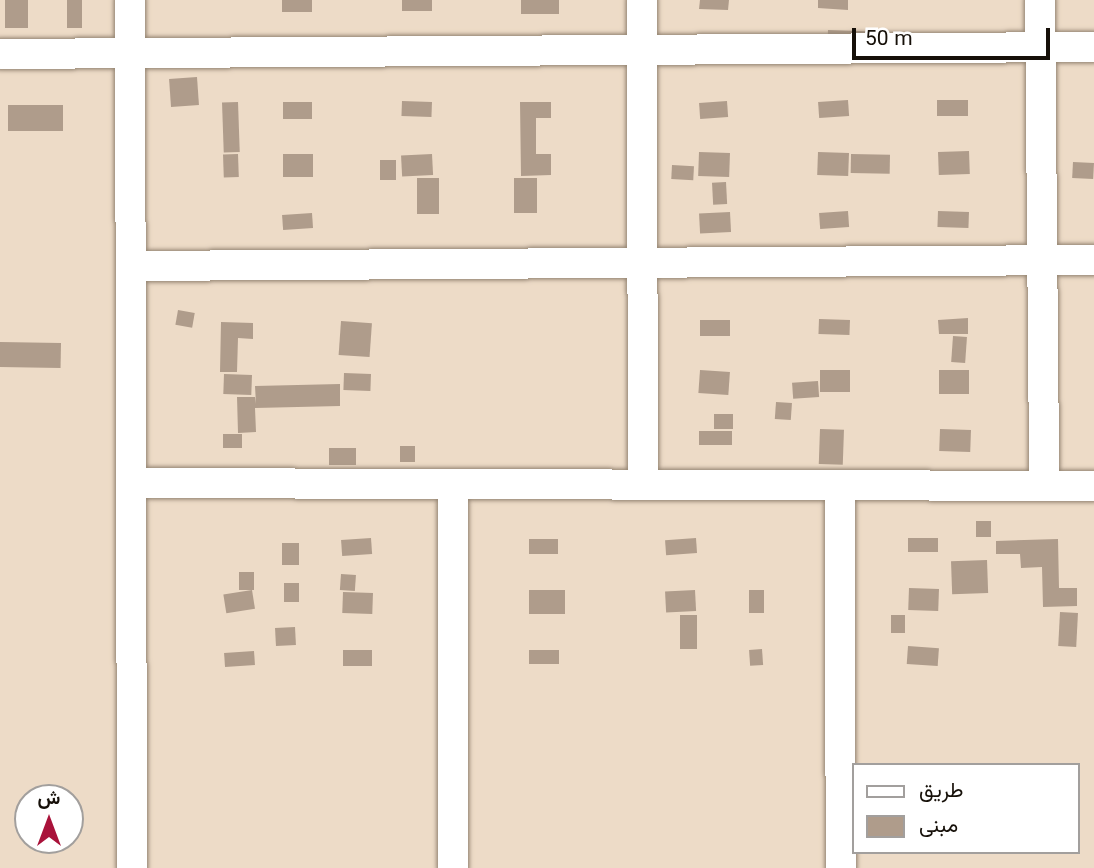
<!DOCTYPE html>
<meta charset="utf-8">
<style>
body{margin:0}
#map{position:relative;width:1094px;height:868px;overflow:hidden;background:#eddbc7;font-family:Georgia,Vazirmatn,serif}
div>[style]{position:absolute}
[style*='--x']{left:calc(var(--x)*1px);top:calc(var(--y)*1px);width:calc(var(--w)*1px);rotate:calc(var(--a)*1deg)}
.building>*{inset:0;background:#af9c8b;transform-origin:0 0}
.roads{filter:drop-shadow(0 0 2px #958573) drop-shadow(0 0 2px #958573)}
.minor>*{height:30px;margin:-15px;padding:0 15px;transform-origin:15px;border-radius:15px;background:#fff}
span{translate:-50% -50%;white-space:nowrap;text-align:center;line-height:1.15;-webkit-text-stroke:5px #fff;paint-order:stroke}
.legend{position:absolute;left:852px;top:763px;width:228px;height:91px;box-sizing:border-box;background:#fff;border:2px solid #a29f9d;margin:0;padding:9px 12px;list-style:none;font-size:21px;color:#161009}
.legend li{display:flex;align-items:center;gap:14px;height:35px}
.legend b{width:35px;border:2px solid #a29f9d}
.north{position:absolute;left:14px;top:784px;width:70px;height:70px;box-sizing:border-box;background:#fff;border:2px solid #a29f9d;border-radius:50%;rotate:0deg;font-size:19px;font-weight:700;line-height:28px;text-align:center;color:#161009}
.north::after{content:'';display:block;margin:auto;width:24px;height:32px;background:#a9123a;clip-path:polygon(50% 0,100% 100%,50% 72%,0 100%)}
.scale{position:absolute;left:852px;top:28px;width:198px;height:32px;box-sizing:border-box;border:4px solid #161009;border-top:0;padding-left:9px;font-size:21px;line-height:24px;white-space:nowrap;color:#161009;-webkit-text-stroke:5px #fff;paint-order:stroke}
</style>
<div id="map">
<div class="building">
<i style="left:5px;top:0;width:23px;height:28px"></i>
<i style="left:67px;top:0;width:15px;height:28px"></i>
<i style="left:282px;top:0;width:30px;height:12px"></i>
<i style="left:402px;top:0;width:30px;height:11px"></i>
<i style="left:521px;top:0;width:38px;height:14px"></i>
<i style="clip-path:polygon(700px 0,729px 0,728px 10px,699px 9px)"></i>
<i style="clip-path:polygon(818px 0,848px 0,848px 10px,818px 8px)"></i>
<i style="left:828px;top:30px;width:46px;height:13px;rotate:2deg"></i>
<i style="left:197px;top:77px;width:28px;height:28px;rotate:86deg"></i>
<i style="left:848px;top:100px;width:16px;height:30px;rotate:86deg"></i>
<i style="left:937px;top:100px;width:31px;height:16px"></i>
<i style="left:402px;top:101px;width:30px;height:15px;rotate:2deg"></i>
<i style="left:727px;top:101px;width:16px;height:28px;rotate:86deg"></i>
<i style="left:238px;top:102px;width:50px;height:16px;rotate:88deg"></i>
<i style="left:283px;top:102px;width:29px;height:17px"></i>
<i style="clip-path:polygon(520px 102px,551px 102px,551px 118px,536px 118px,536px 154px,551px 154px,551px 175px,521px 176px)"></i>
<i style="left:8px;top:105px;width:55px;height:26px"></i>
<i style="left:969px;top:151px;width:23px;height:31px;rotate:88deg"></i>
<i style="left:699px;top:152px;width:31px;height:24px;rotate:2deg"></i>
<i style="left:818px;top:152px;width:31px;height:23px;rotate:2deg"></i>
<i style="left:238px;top:154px;width:23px;height:15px;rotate:88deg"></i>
<i style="left:313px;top:154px;width:23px;height:30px;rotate:90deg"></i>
<i style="left:432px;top:154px;width:21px;height:31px;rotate:87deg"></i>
<i style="left:851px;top:154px;width:39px;height:19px;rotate:1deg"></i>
<i style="left:396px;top:160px;width:20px;height:16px;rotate:90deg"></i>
<i style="left:1073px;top:162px;width:21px;height:16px;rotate:3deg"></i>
<i style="left:672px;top:165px;width:22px;height:14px;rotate:3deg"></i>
<i style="left:417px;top:178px;width:22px;height:36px"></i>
<i style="left:514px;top:178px;width:23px;height:35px"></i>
<i style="left:726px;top:182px;width:22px;height:14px;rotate:87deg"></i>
<i style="left:848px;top:211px;width:16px;height:29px;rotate:86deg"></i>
<i style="left:938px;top:211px;width:31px;height:16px;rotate:2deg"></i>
<i style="left:730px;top:212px;width:20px;height:31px;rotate:87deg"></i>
<i style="left:312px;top:213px;width:15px;height:30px;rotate:86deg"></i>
<i style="left:178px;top:310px;width:17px;height:15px;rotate:10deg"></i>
<i style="clip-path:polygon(968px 318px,968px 334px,939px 334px,938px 320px)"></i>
<i style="left:819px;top:319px;width:31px;height:15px;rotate:2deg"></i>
<i style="left:700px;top:320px;width:30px;height:16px"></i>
<i style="left:341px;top:321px;width:31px;height:34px;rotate:4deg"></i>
<i style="clip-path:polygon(221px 322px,253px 323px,253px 339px,238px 338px,237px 372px,220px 372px)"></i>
<i style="left:953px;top:336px;width:14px;height:26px;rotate:4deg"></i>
<i style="left:0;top:342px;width:61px;height:25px;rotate:1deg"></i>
<i style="left:700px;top:370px;width:30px;height:23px;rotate:4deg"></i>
<i style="left:850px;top:370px;width:22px;height:30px;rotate:90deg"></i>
<i style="left:939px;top:370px;width:30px;height:24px"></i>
<i style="left:344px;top:373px;width:27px;height:17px;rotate:2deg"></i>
<i style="left:224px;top:374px;width:28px;height:20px;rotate:2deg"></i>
<i style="left:818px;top:381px;width:16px;height:26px;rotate:86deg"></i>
<i style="clip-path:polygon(340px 384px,340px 406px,255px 408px,256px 432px,238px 433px,237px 397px,255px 397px,256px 404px,255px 386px)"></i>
<i style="left:776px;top:402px;width:16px;height:17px;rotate:4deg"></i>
<i style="left:733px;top:414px;width:15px;height:19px;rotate:90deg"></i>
<i style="left:820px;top:429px;width:24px;height:35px;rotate:2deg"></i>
<i style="left:940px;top:429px;width:31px;height:22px;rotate:2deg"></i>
<i style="left:732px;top:431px;width:14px;height:33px;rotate:90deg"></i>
<i style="left:242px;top:434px;width:14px;height:19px;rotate:90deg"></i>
<i style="left:400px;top:446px;width:15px;height:16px"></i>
<i style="left:329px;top:448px;width:27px;height:17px"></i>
<i style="left:976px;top:521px;width:15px;height:16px"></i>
<i style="left:371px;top:538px;width:16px;height:30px;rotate:86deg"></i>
<i style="left:696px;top:538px;width:15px;height:31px;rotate:86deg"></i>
<i style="left:908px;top:538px;width:30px;height:14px"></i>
<i style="left:529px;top:539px;width:29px;height:15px"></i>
<i style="clip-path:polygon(1058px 539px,1059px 588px,1077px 588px,1077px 606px,1043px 607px,1042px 567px,1021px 568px,1020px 554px,996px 554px,996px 541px)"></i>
<i style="left:282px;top:543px;width:17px;height:22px"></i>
<i style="left:987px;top:560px;width:33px;height:36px;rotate:88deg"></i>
<i style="left:239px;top:572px;width:15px;height:18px"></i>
<i style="left:341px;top:574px;width:15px;height:16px;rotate:4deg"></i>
<i style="left:284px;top:583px;width:15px;height:19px"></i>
<i style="left:909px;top:588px;width:30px;height:22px;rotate:2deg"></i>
<i style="left:252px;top:590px;width:19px;height:29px;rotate:81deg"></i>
<i style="left:529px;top:590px;width:36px;height:24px"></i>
<i style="left:695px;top:590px;width:21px;height:30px;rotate:87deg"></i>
<i style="left:749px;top:590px;width:15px;height:23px"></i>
<i style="left:343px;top:592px;width:30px;height:21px;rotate:2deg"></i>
<i style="left:1060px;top:612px;width:18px;height:34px;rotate:3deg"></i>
<i style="left:680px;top:615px;width:17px;height:34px"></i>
<i style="left:891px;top:615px;width:14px;height:18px"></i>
<i style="left:295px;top:627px;width:18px;height:20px;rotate:87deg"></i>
<i style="left:908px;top:646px;width:31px;height:18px;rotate:4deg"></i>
<i style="left:762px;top:649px;width:16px;height:13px;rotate:86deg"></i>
<i style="left:343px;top:650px;width:29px;height:16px"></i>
<i style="left:529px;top:650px;width:30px;height:14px"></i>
<i style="left:254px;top:651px;width:14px;height:30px;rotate:86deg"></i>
</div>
<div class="roads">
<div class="minor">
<i style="--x:130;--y:0;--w:868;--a:89.87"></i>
<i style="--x:642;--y:0;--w:484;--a:89.9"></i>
<i style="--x:1040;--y:0;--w:485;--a:89.5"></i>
<i style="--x:0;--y:54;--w:1094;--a:-0.37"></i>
<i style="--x:131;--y:266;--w:963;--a:-0.36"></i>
<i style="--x:131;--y:483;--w:963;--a:0.18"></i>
<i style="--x:453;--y:484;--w:384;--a:90"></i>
<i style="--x:840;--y:485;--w:383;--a:89.9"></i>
</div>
</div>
<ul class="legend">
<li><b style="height:9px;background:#fff"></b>طريق</li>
<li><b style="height:19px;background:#af9c8b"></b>مبنى</li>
</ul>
<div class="north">ش</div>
<div class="scale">50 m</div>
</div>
